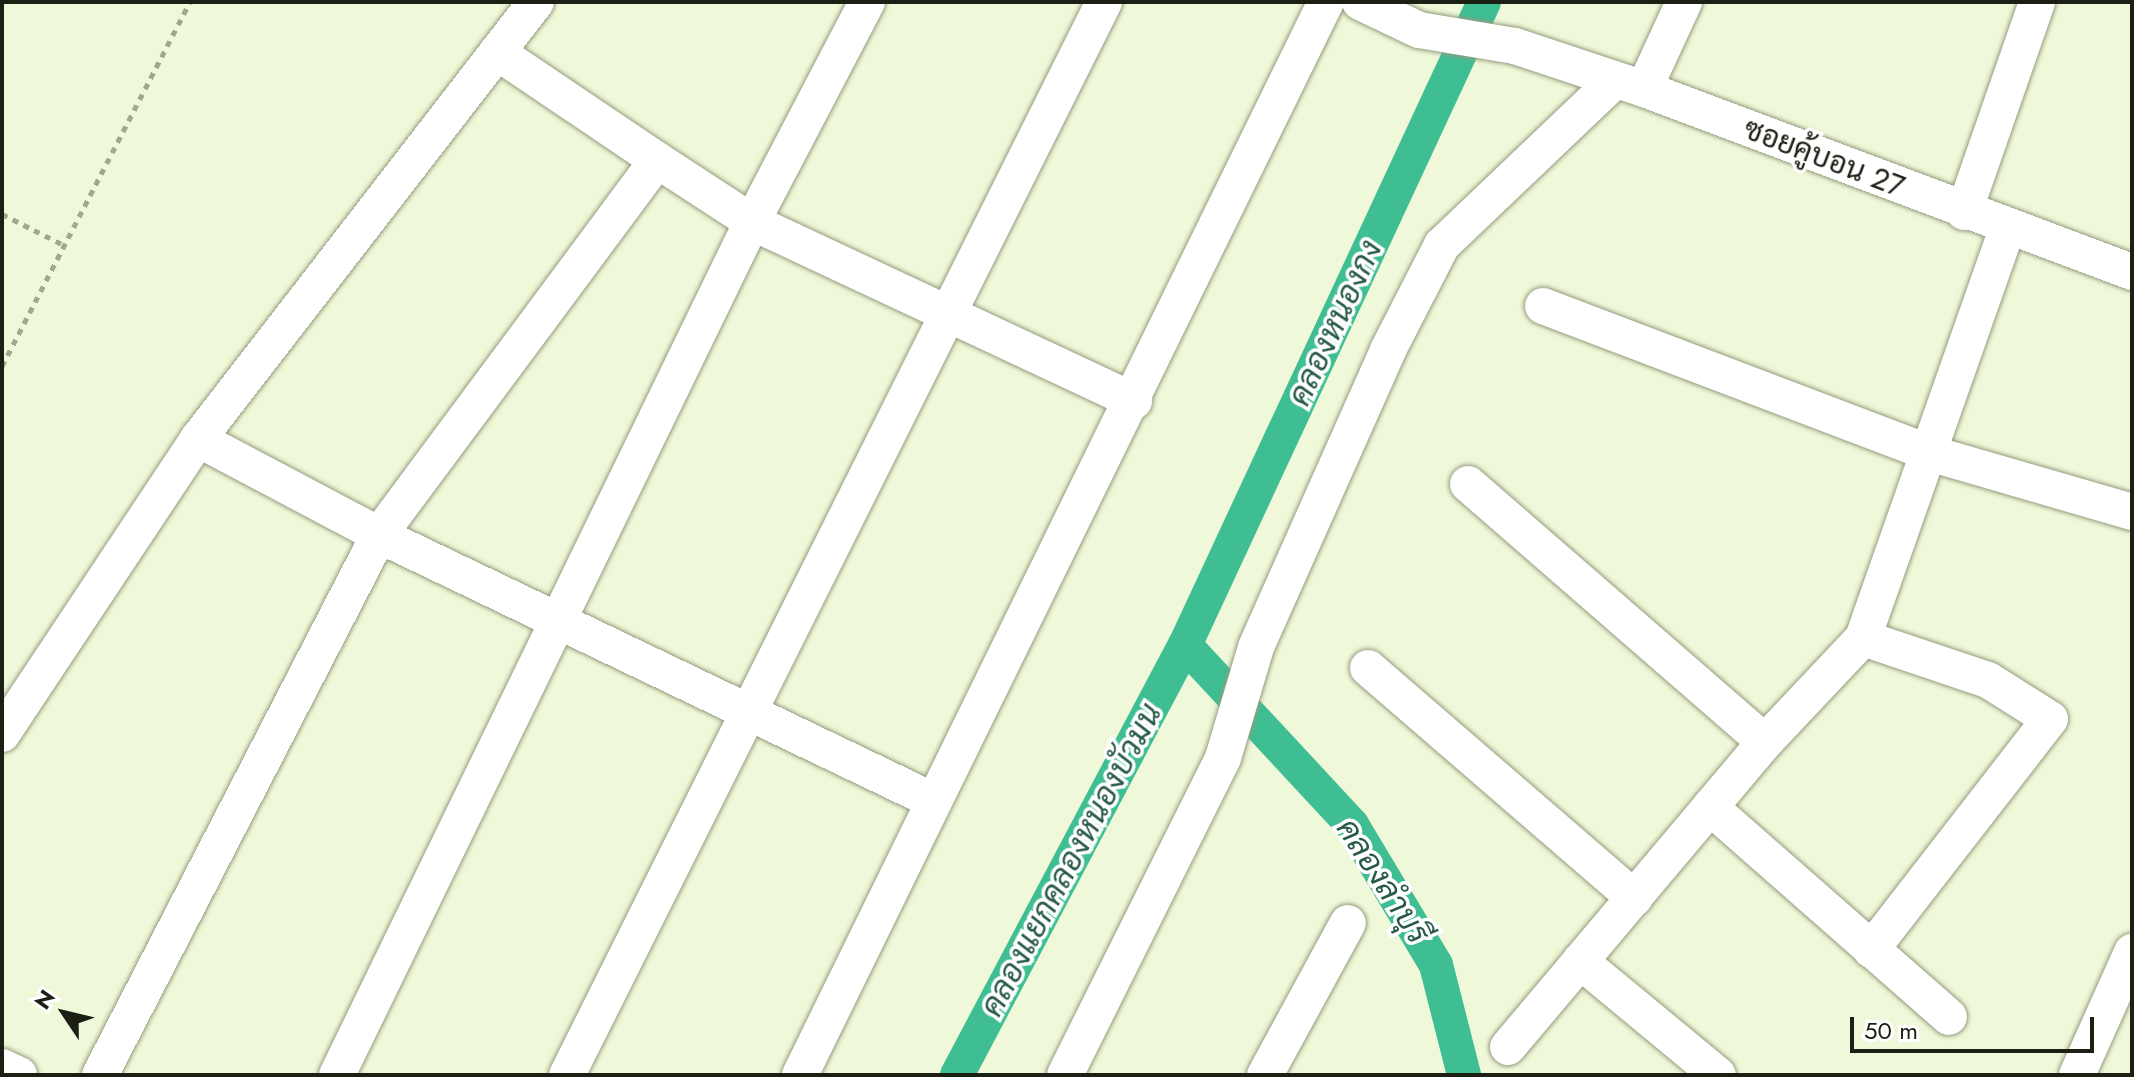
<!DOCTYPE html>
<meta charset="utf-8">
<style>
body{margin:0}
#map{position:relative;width:2134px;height:1077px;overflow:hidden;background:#eff8d8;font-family:Jost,Sarabun,sans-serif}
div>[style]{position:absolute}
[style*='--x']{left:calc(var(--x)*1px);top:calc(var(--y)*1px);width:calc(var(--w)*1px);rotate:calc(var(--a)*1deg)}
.canal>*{height:34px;margin:-17px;padding:0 17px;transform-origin:17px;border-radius:17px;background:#3fbd93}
.path>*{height:5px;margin-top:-2.5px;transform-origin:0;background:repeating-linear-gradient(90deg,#a2a890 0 6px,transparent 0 12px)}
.roads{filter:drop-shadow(0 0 2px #949c7f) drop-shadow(0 0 2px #949c7f)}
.minor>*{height:36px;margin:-18px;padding:0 18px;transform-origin:18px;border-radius:18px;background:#fff}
span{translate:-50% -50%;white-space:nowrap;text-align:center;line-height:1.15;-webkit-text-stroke:7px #fff;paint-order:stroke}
.street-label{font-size:30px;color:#1c1f14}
.water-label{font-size:32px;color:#285a47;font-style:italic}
.frame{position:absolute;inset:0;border:4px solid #1c1f14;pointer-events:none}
.north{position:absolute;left:24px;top:973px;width:80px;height:80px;-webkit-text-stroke:6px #fff;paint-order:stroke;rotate:305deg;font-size:22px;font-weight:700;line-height:32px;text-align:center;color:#1c1f14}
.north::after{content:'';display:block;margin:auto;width:28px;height:36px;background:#1c1f14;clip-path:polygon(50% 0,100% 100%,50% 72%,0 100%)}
.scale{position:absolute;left:1850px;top:1017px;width:244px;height:36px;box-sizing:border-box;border:4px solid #1c1f14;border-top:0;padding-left:10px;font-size:24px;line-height:28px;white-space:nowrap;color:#1c1f14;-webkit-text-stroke:6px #fff;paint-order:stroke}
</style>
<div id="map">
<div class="canal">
<i style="--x:1185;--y:645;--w:246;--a:47.1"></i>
<i style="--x:1352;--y:825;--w:163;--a:59"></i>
<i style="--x:1436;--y:965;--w:114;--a:75.7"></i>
<i style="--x:957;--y:1075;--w:487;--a:-62.1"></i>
<i style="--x:1185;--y:645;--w:709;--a:-65.06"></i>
</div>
<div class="path">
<i style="--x:2;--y:214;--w:69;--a:26.6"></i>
<i style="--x:2;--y:366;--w:410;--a:-62.7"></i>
</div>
<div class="roads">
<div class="minor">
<i style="--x:1360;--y:2;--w:65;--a:25.4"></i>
<i style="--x:1419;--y:30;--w:97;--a:9.5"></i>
<i style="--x:1515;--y:46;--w:136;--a:18.4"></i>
<i style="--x:1644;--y:89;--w:521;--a:20.56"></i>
<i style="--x:1644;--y:89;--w:96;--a:-65.3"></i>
<i style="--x:657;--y:160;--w:113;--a:33.1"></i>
<i style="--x:752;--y:222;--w:422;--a:25.1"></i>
<i style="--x:1964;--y:212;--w:222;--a:-70.8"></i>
<i style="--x:1543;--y:306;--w:413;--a:20.8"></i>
<i style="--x:1929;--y:453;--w:211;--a:16.2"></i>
<i style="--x:198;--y:439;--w:205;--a:27.9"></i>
<i style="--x:379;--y:535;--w:615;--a:25.61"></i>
<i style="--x:1468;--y:484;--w:393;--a:41"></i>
<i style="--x:1863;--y:638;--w:132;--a:18.6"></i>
<i style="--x:1988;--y:680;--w:73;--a:32.2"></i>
<i style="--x:2050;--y:719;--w:292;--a:127.8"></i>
<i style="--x:1368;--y:668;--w:352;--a:40.8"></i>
<i style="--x:2;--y:734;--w:354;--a:-56.4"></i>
<i style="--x:198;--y:439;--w:552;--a:-52.28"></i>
<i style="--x:1710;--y:807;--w:318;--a:41.3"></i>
<i style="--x:1580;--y:961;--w:179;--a:39.6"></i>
<i style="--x:1508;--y:1047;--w:399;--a:-49.9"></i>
<i style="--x:1765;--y:742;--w:143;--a:-46.7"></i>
<i style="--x:1863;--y:638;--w:435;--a:-70.6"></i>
<i style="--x:2;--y:1067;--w:19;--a:25"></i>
<i style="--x:100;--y:1075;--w:608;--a:-62.68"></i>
<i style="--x:379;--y:535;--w:467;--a:-53.4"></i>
<i style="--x:657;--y:160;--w:193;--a:-146"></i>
<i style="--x:337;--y:1075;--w:949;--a:-64.06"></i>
<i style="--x:752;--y:222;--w:248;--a:-62.4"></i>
<i style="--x:567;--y:1075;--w:1200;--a:-63.41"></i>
<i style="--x:800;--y:1075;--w:1195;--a:-63.89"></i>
<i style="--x:1065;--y:1075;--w:354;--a:-63.5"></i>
<i style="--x:1223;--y:758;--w:116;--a:-73.4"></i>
<i style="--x:1256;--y:647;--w:325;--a:-66"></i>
<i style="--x:1388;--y:350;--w:118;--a:-62.8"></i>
<i style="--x:1442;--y:245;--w:236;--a:-43.6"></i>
<i style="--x:1265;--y:1075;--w:173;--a:-61.4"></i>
<i style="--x:2077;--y:1075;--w:135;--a:-65.9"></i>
</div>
</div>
<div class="street-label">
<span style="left:1824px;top:158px;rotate:21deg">ซอยคู้บอน 27</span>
</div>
<div class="water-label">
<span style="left:1335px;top:323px;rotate:-65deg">คลองหนองกง</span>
<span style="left:1071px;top:860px;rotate:-62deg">คลองแยกคลองหนองบัวมน</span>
<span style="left:1383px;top:881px;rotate:57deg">คลองลำบุรี</span>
</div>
<div class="frame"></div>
<div class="north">N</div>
<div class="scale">50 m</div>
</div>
